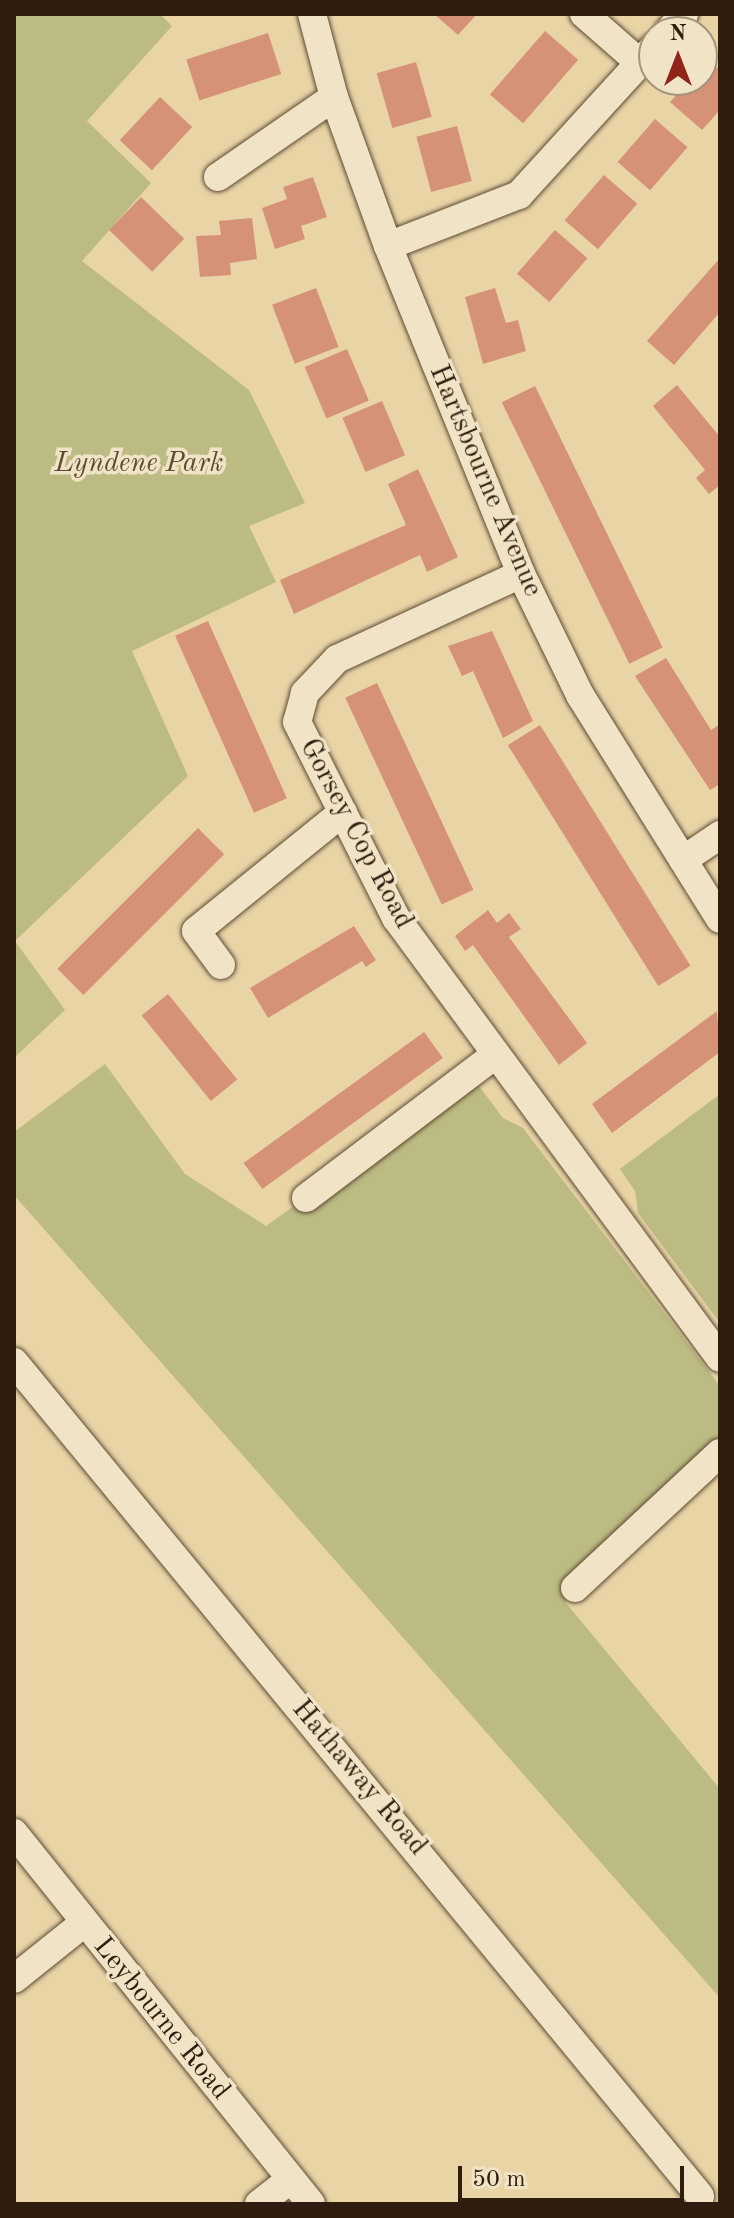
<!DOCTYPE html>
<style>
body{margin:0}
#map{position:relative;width:734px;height:2218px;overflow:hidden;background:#e9d4a6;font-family:"Old Standard TT",serif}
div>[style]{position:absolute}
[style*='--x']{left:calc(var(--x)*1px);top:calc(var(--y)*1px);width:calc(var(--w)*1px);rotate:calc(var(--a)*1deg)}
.green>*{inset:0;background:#bcbb83}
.building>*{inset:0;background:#d69277;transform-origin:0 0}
.roads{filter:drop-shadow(0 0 2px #5e4c36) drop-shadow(0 0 2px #5e4c36)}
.street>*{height:28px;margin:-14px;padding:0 14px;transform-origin:14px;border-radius:14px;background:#f1e3c5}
span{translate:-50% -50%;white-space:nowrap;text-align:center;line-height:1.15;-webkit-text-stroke:7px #f1e3c5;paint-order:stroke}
.park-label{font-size:28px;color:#594d32;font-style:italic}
.street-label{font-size:28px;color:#2f1e10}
.frame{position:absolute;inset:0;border:16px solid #2f1e10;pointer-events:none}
.north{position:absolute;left:638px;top:16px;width:80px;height:80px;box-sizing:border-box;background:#f1e3c5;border:2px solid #a3947d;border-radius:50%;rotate:0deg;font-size:22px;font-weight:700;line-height:32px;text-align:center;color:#2f1e10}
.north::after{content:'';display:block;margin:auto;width:28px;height:36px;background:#8f2418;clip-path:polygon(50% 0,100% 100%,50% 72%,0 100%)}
.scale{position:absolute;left:458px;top:2166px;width:226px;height:36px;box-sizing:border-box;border:4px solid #2f1e10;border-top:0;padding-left:10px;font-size:24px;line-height:28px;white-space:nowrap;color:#2f1e10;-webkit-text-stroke:6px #f1e3c5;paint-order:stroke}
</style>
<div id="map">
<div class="green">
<i style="clip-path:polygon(14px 14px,160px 14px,172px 26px,87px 121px,151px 183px,82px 261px,249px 390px,305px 503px,249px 526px,276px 582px,132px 651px,188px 776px,15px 941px,65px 1010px,14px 1058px)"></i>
<i style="clip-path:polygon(105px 1064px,185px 1174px,266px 1226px,473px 1078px,503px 1118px,523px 1128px,720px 1386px,720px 1447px,634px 1528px,626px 1521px,615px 1532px,566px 1585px,566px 1603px,720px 1789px,720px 1998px,14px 1195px,14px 1132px)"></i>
<i style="clip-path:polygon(720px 1094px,720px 1323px,638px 1213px,635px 1191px,620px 1169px)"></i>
</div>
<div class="building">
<i style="clip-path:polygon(434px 14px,477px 14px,458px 35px)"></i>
<i style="left:545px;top:31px;width:44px;height:84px;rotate:41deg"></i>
<i style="left:268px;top:33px;width:43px;height:86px;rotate:72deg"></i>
<i style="clip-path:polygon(708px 59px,720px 70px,720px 110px,702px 130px,670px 102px,690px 80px,702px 80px)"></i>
<i style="left:416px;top:62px;width:57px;height:41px;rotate:74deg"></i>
<i style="left:160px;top:97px;width:44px;height:59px;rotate:43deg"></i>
<i style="left:655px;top:119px;width:43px;height:57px;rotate:41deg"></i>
<i style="left:457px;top:126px;width:57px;height:42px;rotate:75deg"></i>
<i style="left:604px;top:175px;width:44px;height:60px;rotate:41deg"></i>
<i style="clip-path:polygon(313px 177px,327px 217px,301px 226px,305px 239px,275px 249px,262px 208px,287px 199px,283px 187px)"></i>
<i style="left:141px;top:197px;width:60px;height:46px;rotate:44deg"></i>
<i style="clip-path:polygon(252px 218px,257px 259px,230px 263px,231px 275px,200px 277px,196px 236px,221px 235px,219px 221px)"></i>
<i style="left:555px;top:230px;width:43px;height:58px;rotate:41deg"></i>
<i style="clip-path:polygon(720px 258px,720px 312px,674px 365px,647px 341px)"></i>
<i style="left:316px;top:288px;width:63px;height:47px;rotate:69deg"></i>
<i style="clip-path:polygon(495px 288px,506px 323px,518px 320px,526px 351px,483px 364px,465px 297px)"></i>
<i style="left:347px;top:349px;width:56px;height:46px;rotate:67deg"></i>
<i style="clip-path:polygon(677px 385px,720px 437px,720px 485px,709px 494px,696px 478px,705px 470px,653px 406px)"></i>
<i style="left:535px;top:386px;width:291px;height:37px;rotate:64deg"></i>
<i style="left:382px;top:401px;width:59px;height:43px;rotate:67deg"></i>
<i style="clip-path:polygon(418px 469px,458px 557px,427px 572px,420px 555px,294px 614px,280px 580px,406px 525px,388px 484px)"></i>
<i style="left:208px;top:621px;width:194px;height:36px;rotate:66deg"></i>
<i style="clip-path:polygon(492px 631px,533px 721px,503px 738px,473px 671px,462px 676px,448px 646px)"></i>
<i style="clip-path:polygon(666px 658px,711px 730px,720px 724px,720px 784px,710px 790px,635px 676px)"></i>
<i style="left:377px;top:683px;width:228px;height:35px;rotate:65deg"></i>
<i style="left:540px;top:725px;width:284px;height:38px;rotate:58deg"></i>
<i style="left:198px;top:828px;width:37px;height:199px;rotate:45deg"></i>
<i style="clip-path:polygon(488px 910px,497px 923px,509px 913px,521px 929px,509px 937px,587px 1043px,559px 1065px,473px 945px,465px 951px,455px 936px)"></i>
<i style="clip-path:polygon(354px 926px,376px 960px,366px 967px,362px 961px,268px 1018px,250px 988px)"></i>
<i style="left:168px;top:994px;width:110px;height:34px;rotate:51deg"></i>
<i style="clip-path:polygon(717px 1011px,720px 1052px,612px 1133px,592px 1104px)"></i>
<i style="left:424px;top:1032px;width:32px;height:223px;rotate:54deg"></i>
</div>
<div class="roads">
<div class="street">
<i style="--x:312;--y:14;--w:86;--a:75.2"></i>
<i style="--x:334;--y:97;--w:158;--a:70.1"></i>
<i style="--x:388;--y:246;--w:354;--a:67.9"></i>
<i style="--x:521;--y:574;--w:135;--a:64"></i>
<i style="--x:580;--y:695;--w:264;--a:58"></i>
<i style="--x:584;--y:14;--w:74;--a:41.2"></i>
<i style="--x:668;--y:32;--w:24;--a:-48"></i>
<i style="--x:218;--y:177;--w:141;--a:-34.6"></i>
<i style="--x:388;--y:246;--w:141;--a:-21.3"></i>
<i style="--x:519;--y:195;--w:200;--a:-47.6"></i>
<i style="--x:521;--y:574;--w:203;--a:155.2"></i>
<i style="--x:337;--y:659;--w:47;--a:133.3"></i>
<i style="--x:305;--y:693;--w:30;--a:105"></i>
<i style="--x:297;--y:722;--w:220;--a:63.2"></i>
<i style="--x:396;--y:918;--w:546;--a:53.63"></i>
<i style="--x:683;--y:860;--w:45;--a:-34"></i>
<i style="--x:221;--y:965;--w:42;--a:-126.3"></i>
<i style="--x:196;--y:931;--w:189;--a:-39"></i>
<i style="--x:306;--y:1198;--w:236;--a:-37.1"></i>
<i style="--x:14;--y:1362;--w:1080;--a:50.56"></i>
<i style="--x:575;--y:1588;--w:198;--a:-43"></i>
<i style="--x:14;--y:1833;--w:475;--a:51.3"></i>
<i style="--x:14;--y:1979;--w:90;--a:-38.7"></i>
<i style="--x:259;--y:2204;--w:39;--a:-38"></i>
</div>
</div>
<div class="park-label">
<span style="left:139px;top:464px">Lyndene Park</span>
</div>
<div class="street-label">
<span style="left:485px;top:481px;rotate:67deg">Hartsbourne Avenue</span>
<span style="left:356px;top:834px;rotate:62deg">Gorsey Cop Road</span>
<span style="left:359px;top:1778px;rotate:50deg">Hathaway Road</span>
<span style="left:161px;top:2019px;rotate:51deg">Leybourne Road</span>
</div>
<div class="frame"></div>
<div class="north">N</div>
<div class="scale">50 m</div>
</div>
